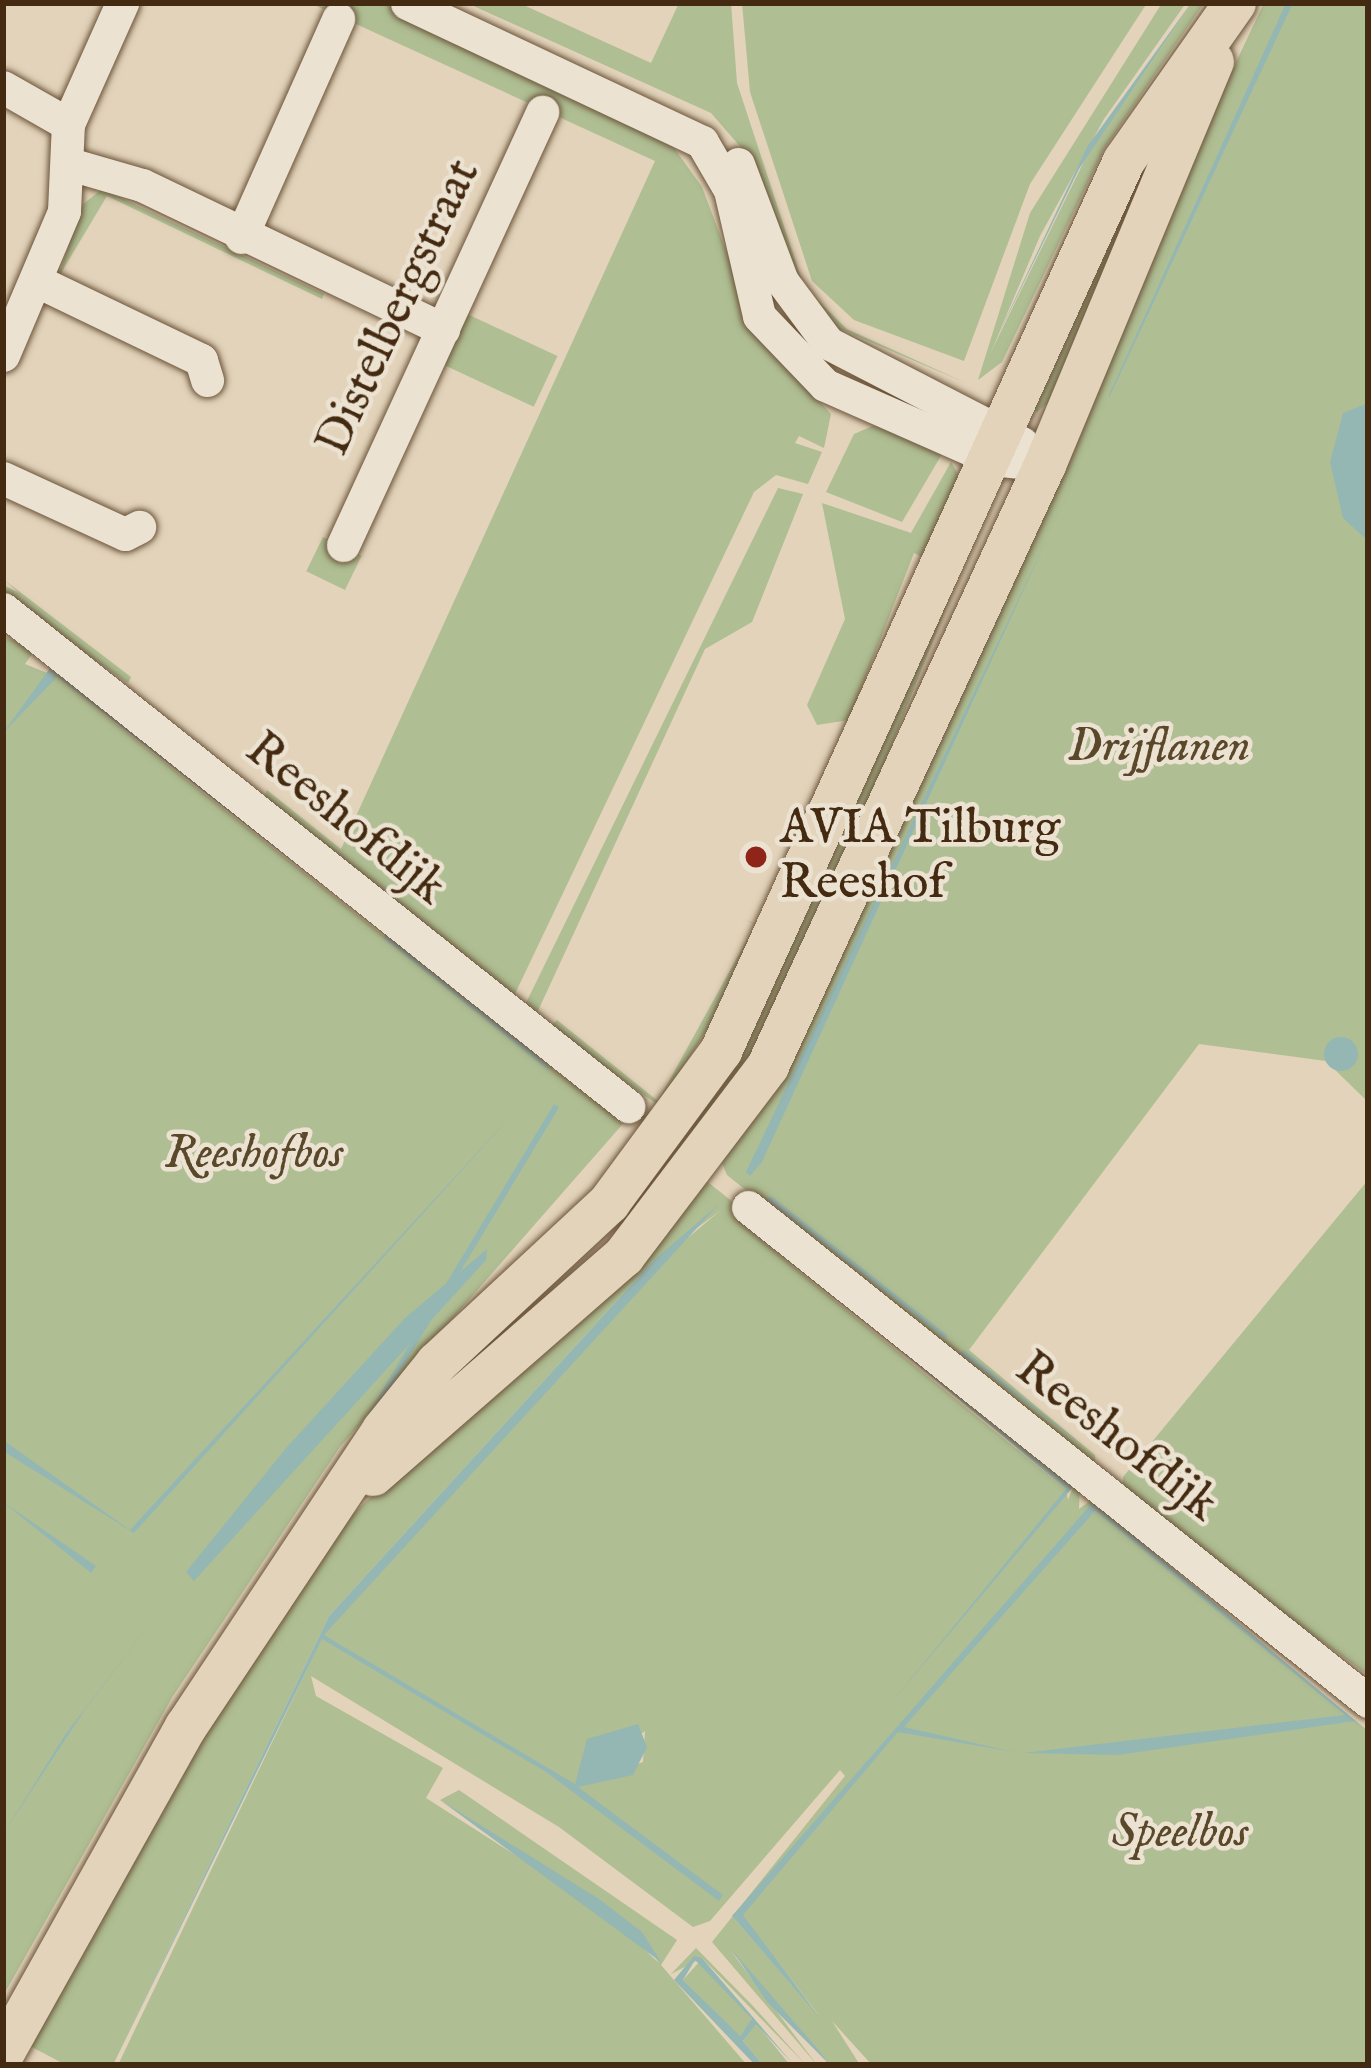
<!DOCTYPE html>
<style>
body{margin:0}
#map{position:relative;width:1371px;height:2068px;overflow:hidden;background:#e2d3ba;font-family:"IM FELL English",serif}
div>[style]{position:absolute}
[style*='--x']{left:calc(var(--x)*1px);top:calc(var(--y)*1px);width:calc(var(--w)*1px);rotate:calc(var(--a)*1deg)}
.green>*{inset:0;background:#afbe93;transform-origin:0 0}
.water>*{inset:0;background:#95b7b3;transform-origin:0 0}
.round{border-radius:50%}
.roads{filter:drop-shadow(0 0 3px #6b543a) drop-shadow(0 0 3px #6b543a)}
.minor>*{height:33px;margin:-16.5px;padding:0 16.5px;transform-origin:16.5px;border-radius:16.5px;background:#ece2d2}
.major>*{height:42px;margin:-21px;padding:0 21px;transform-origin:21px;border-radius:21px;background:#e2d3ba}
.dots>*{width:33px;height:33px;translate:-50% -50%;box-sizing:border-box;border:6px solid #ece2d2;border-radius:50%}
span{translate:-50% -50%;white-space:nowrap;text-align:center;line-height:1.15;-webkit-text-stroke:9px #ece2d2;paint-order:stroke}
.street-label{font-size:48px;color:#432a10}
.park-label{font-size:48px;color:#59482a;font-style:italic}
.poi-label{font-size:48px;color:#432a10}
.left{translate:0 -50%;text-align:left}
.frame{position:absolute;inset:0;border:6px solid #432a10;pointer-events:none}
</style>
<div id="map">
<div class="green">
<i style="clip-path:polygon(310px 3px,392px 3px,672px 145px,702px 187px,758px 335px,831px 414px,824px 448px,799px 436px,795px 443px,822px 452px,808px 484px,776px 475px,754px 492px,514px 996px,262px 803px,267px 790px,341px 849px,655px 161px)"></i>
<i style="clip-path:polygon(467px 3px,519px 3px,651px 63px,679px 3px,731px 3px,737px 83px,804px 287px,847px 329px,966px 383px,826px 323px,801px 294px,744px 151px,711px 113px)"></i>
<i style="clip-path:polygon(742px 3px,1147px 3px,1030px 184px,964px 361px,854px 320px,812px 281px,750px 92px)"></i>
<i style="clip-path:polygon(1162px 3px,1186px 3px,1104px 119px,1040px 236px,990px 354px,1089px 151px,1191px 3px,1204px 3px,1104px 149px,1002px 362px,978px 380px,1030px 213px)"></i>
<i style="clip-path:polygon(1264px 3px,1368px 3px,1368px 1102px,1326px 1061px,1199px 1044px,969px 1350px,1095px 1455px,1096px 1471px,727px 1175px,719px 1156px)"></i>
<i style="clip-path:polygon(1183px 96px,1051px 400px,1037px 412px,1027px 407px,1112px 210px)"></i>
<i style="clip-path:polygon(102px 189px,324px 294px,322px 299px,107px 196px,58px 278px,82px 205px)"></i>
<i style="left:465px;top:313px;width:102px;height:56px;rotate:25deg"></i>
<i style="clip-path:polygon(877px 424px,942px 454px,902px 522px,826px 492px,854px 434px)"></i>
<i style="clip-path:polygon(951px 462px,961px 479px,922px 557px,914px 553px,849px 720px,817px 725px,807px 705px,845px 619px,822px 503px,911px 533px)"></i>
<i style="clip-path:polygon(778px 488px,803px 494px,752px 622px,705px 649px,537px 1013px,524px 1007px)"></i>
<i style="left:323px;top:537px;width:43px;height:38px;rotate:26deg"></i>
<i style="clip-path:polygon(962px 568px,784px 1015px,705px 1140px,688px 1126px)"></i>
<i style="clip-path:polygon(3px 579px,131px 677px,128px 683px,18px 608px,23px 596px,16px 607px,3px 597px,3px 585px,18px 592px)"></i>
<i style="clip-path:polygon(3px 636px,35px 650px,25px 664px,57px 677px,550px 1068px,49px 663px,554px 1059px,552px 1069px,628px 1118px,340px 1447px,173px 1696px,3px 1996px)"></i>
<i style="clip-path:polygon(745px 919px,757px 925px,714px 1019px,658px 1105px,588px 1055px,652px 1112px,547px 1030px,557px 1020px,658px 1101px,755px 925px)"></i>
<i style="clip-path:polygon(evenodd,704px 1179px,1080px 1480px,1079px 1509px,1098px 1495px,1368px 1711px,1368px 1721px,1094px 1502px,1089px 1517px,1095px 1511px,1368px 1731px,1368px 2065px,872px 2065px,832px 2021px,860px 2065px,830px 2065px,731px 1951px,817px 2065px,712px 1942px,845px 1776px,840px 1770px,710px 1921px,693px 1927px,559px 1827px,311px 1676px,316px 1696px,443px 1768px,426px 1798px,603px 1911px,659px 1963px,634px 1926px,440px 1800px,459px 1790px,677px 1940px,661px 1965px,747px 2065px,118px 2065px,331px 1619px,659px 1262px,721px 1210px,654px 1260px,329px 1616px,113px 2065px,66px 2065px,28px 2045px,167px 1784px,351px 1516px,704px 1179px,737px 1221px,1073px 1487px,1068px 1500px,1066px 1489px,737px 1221px,704px 1179px,645px 1731px,643px 1762px,580px 1784px,578px 1781px,645px 1731px,704px 1179px,854px 1783px,742px 1915px,821px 2018px,732px 1916px,854px 1783px)"></i>
<i style="clip-path:polygon(1368px 1180px,1368px 1675px,1316px 1637px,1368px 1690px,1122px 1492px,1123px 1477px)"></i>
<i style="clip-path:polygon(696px 1948px,752px 2005px,806px 2065px,702px 1958px,671px 1974px)"></i>
<i style="clip-path:polygon(700px 1961px,753px 2020px,739px 2037px,683px 1980px)"></i>
<i style="clip-path:polygon(756px 2023px,790px 2065px,763px 2065px,743px 2041px)"></i>
</div>
<div class="water">
<i style="clip-path:polygon(1191px 3px,1079px 169px,989px 354px,1087px 147px)"></i>
<i style="clip-path:polygon(1286px 3px,1293px 3px,1109px 398px,1109px 395px)"></i>
<i style="clip-path:polygon(1368px 403px,1368px 541px,1343px 518px,1330px 462px,1343px 413px)"></i>
<i style="clip-path:polygon(1047px 539px,762px 1162px,750px 1176px,746px 1172px)"></i>
<i style="clip-path:polygon(50px 668px,57px 670px,377px 927px,57px 677px,3px 733px)"></i>
<i style="clip-path:polygon(386px 934px,546px 1061px,549px 1071px,383px 938px)"></i>
<i class="round" style="left:1324px;top:1037px;width:34px;height:34px"></i>
<i style="clip-path:polygon(522px 1104px,134px 1533px,3px 1451px,3px 1440px,130px 1530px)"></i>
<i style="left:554px;top:1104px;width:6px;height:590px;rotate:31deg"></i>
<i style="clip-path:polygon(771px 1196px,947px 1335px,947px 1340px,766px 1199px)"></i>
<i style="clip-path:polygon(718px 1205px,324px 1635px,575px 1784px,587px 1739px,638px 1724px,647px 1747px,633px 1775px,578px 1787px,723px 1895px,719px 1901px,546px 1772px,322px 1639px,113px 2065px,329px 1616px,654px 1260px)"></i>
<i style="clip-path:polygon(760px 1233px,1073px 1487px,891px 1703px,1066px 1489px)"></i>
<i style="clip-path:polygon(487px 1249px,486px 1260px,194px 1581px,186px 1572px,287px 1447px,405px 1318px)"></i>
<i style="clip-path:polygon(964px 1350px,1082px 1445px,960px 1353px)"></i>
<i style="clip-path:polygon(3px 1502px,83px 1557px,96px 1566px,91px 1573px)"></i>
<i style="clip-path:polygon(1093px 1502px,1368px 1731px,1355px 1721px,1118px 1755px,1023px 1753px,1345px 1715px,1095px 1511px,904px 1727px,1014px 1752px,898px 1732px,743px 1915px,821px 2019px,732px 1916px)"></i>
<i style="clip-path:polygon(164px 1605px,84px 1711px,3px 1834px,65px 1735px)"></i>
<i style="clip-path:polygon(440px 1800px,599px 1899px,642px 1932px,661px 1962px)"></i>
<i style="clip-path:polygon(732px 1950px,816px 2047px,830px 2065px,768px 2003px)"></i>
<i style="clip-path:polygon(evenodd,694px 1956px,702px 1958px,794px 2065px,756px 2024px,743px 2041px,763px 2065px,755px 2065px,674px 1980px,694px 1956px,695px 1960px,752px 2019px,740px 2036px,683px 1980px,695px 1960px)"></i>
</div>
<div class="roads">
<div class="minor">
<i style="--x:407;--y:3;--w:326;--a:25.2"></i>
<i style="--x:702;--y:142;--w:56;--a:59.7"></i>
<i style="--x:730;--y:190;--w:129;--a:77"></i>
<i style="--x:759;--y:316;--w:95;--a:46.3"></i>
<i style="--x:825;--y:385;--w:184;--a:23.8"></i>
<i style="--x:993;--y:459;--w:52;--a:6.6"></i>
<i style="--x:3;--y:87;--w:75;--a:29.6"></i>
<i style="--x:738;--y:164;--w:125;--a:69.4"></i>
<i style="--x:782;--y:281;--w:77;--a:53.4"></i>
<i style="--x:828;--y:343;--w:218;--a:27.3"></i>
<i style="--x:73;--y:165;--w:72;--a:16.2"></i>
<i style="--x:142;--y:185;--w:334;--a:25.6"></i>
<i style="--x:241;--y:237;--w:239;--a:-66"></i>
<i style="--x:37;--y:281;--w:182;--a:25.7"></i>
<i style="--x:201;--y:360;--w:21;--a:73"></i>
<i style="--x:3;--y:355;--w:156;--a:-67"></i>
<i style="--x:64;--y:211;--w:87;--a:-87.4"></i>
<i style="--x:68;--y:124;--w:133;--a:-65.9"></i>
<i style="--x:3;--y:478;--w:134;--a:24.7"></i>
<i style="--x:125;--y:534;--w:16;--a:-27"></i>
<i style="--x:343;--y:545;--w:477;--a:-65.3"></i>
<i style="--x:3;--y:609;--w:799;--a:38.49"></i>
<i style="--x:748;--y:1207;--w:793;--a:38.55"></i>
</div>
<div class="major">
<i style="--x:373;--y:1475;--w:333;--a:-41.1"></i>
<i style="--x:624;--y:1256;--w:238;--a:-52.8"></i>
<i style="--x:768;--y:1066;--w:662;--a:-65.26"></i>
<i style="--x:1045;--y:465;--w:437;--a:-67.4"></i>
<i style="--x:3;--y:2054;--w:375;--a:-60.8"></i>
<i style="--x:186;--y:1727;--w:356;--a:-56.4"></i>
<i style="--x:383;--y:1430;--w:86;--a:-51.1"></i>
<i style="--x:437;--y:1363;--w:235;--a:-42.9"></i>
<i style="--x:609;--y:1203;--w:189;--a:-53.6"></i>
<i style="--x:721;--y:1051;--w:977;--a:-65.64"></i>
<i style="--x:1124;--y:161;--w:193;--a:-54.9"></i>
</div>
</div>
<div class="dots">
<i style="left:756px;top:857px;background:#8f2418"></i>
</div>
<div class="street-label">
<span style="left:399px;top:308px;rotate:-65deg">Distelbergstraat</span>
<span style="left:345px;top:820px;rotate:39deg">Reeshofdijk</span>
<span style="left:1116px;top:1438px;rotate:38deg">Reeshofdijk</span>
</div>
<div class="park-label">
<span style="left:1159px;top:748px">Drijflanen</span>
<span style="left:254px;top:1155px">Reeshofbos</span>
<span style="left:1180px;top:1834px">Speelbos</span>
</div>
<div class="poi-label">
<span class="left" style="left:780px;top:857px">AVIA Tilburg<br>Reeshof</span>
</div>
<div class="frame"></div>
</div>
